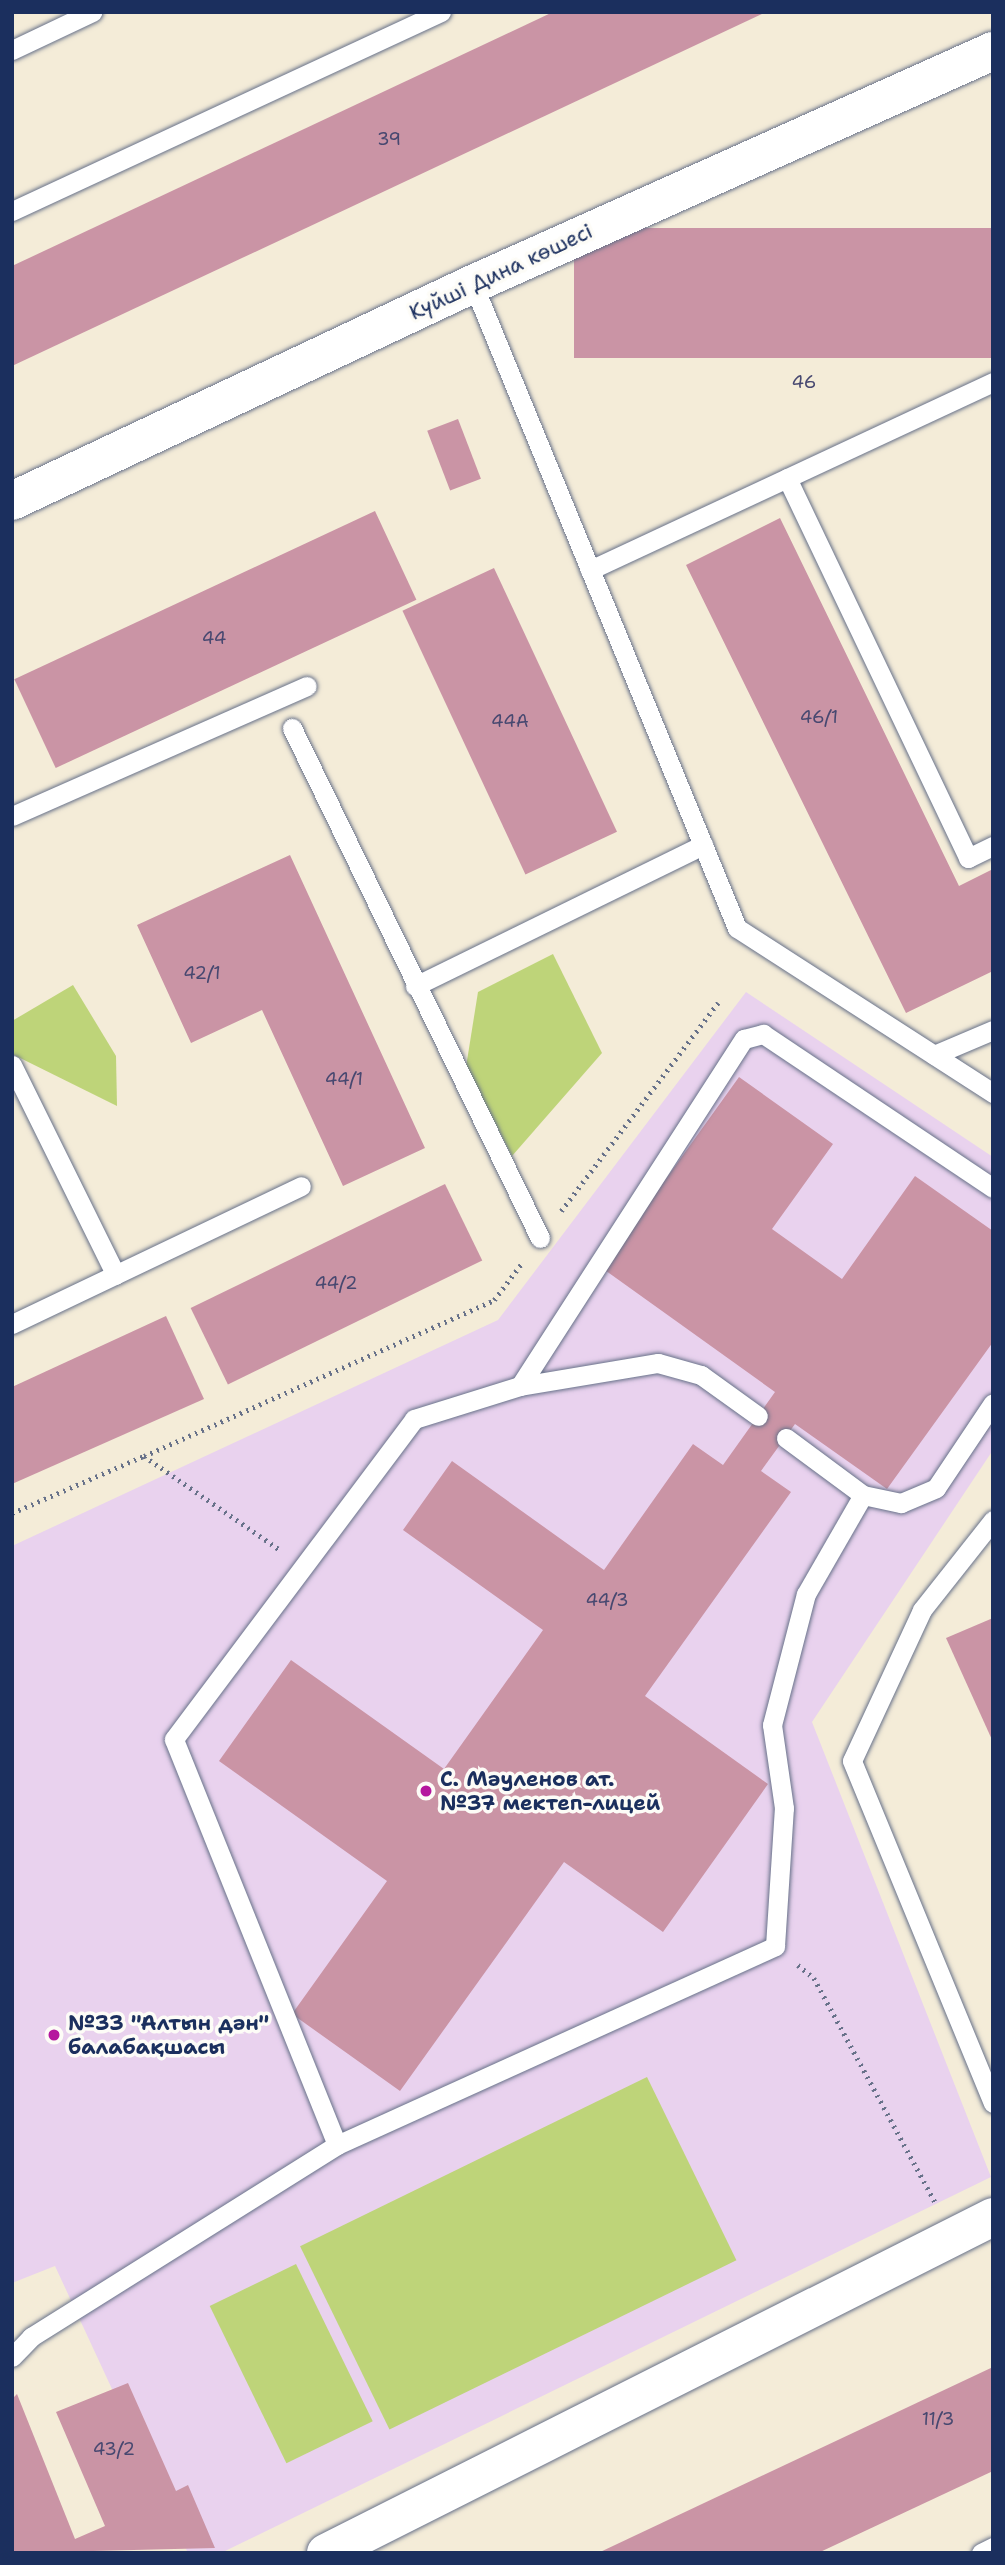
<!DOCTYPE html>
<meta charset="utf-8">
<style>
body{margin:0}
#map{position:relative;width:1005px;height:2565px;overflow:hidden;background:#f4ecd8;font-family:"Shantell Sans",sans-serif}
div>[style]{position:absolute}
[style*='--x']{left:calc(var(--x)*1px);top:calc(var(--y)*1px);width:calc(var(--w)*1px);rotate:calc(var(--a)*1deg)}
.built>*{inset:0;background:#e9d2ee}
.green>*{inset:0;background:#bed479;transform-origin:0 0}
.building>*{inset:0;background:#ca94a5;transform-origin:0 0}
.path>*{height:4.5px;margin-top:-2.25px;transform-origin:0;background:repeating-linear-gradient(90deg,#677189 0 2px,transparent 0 7px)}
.roads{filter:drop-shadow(0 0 2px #677189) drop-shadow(0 0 2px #677189)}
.service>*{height:19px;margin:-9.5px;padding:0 9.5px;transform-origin:9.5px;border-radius:9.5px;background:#fff}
.minor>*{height:38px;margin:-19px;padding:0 19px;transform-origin:19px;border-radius:19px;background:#fff}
.dots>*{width:19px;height:19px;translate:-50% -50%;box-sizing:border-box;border:4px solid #fdfcf7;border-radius:50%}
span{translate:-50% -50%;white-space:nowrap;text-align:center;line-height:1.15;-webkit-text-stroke:7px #fdfcf7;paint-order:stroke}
.number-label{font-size:18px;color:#474870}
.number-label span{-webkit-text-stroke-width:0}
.street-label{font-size:21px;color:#1b2f5e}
.poi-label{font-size:21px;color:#1b2f5e;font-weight:700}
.left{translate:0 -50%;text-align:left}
.frame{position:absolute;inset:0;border:14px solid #1b2f5e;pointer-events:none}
</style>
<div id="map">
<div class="built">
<i style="clip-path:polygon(746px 992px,993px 1157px,993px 1450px,812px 1722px,991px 2177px,221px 2553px,188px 2553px,55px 2266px,12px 2283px,12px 1546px,498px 1320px)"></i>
</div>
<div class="green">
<i style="clip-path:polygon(553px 954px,602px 1053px,512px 1156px,466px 1067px,478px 992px)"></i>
<i style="clip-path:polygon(73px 985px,116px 1056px,117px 1106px,12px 1054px,12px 1021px)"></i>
<i style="left:647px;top:2077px;width:204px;height:386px;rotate:64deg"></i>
<i style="left:296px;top:2264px;width:175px;height:96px;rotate:64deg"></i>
</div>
<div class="building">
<i style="clip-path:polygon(553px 12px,766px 12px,12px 366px,12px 266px)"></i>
<i style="left:993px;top:228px;width:130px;height:419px;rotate:90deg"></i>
<i style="left:458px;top:419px;width:64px;height:33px;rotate:69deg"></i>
<i style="left:375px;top:511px;width:98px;height:398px;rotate:65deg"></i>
<i style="clip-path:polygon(780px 518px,959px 886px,993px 869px,993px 971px,906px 1013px,686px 565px)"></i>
<i style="left:494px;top:568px;width:291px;height:101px;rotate:65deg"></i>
<i style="clip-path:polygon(290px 855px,425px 1148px,343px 1186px,262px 1010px,191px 1043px,137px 925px)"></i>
<i style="clip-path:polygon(739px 1077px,833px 1144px,772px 1229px,842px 1279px,915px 1176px,993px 1231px,993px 1342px,887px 1489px,795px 1424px,761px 1471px,791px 1492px,645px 1696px,768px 1784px,663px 1932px,564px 1862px,400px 2091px,292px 2014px,387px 1881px,219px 1761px,291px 1660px,444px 1769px,543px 1630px,403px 1530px,452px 1461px,604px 1570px,693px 1444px,723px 1465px,775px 1392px,602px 1268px)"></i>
<i style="left:445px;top:1184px;width:85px;height:283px;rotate:64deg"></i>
<i style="clip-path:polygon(166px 1316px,204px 1399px,12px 1484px,12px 1387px)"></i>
<i style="clip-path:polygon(993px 1618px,993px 1742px,946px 1638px)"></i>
<i style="clip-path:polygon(993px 2367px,993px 2471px,818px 2553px,598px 2553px)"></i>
<i style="clip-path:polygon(128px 2383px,176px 2491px,188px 2485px,215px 2548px,12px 2553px,12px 2399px,17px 2394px,75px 2539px,105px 2526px,56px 2412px)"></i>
</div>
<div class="path">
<i style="--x:561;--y:1211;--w:261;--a:-53"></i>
<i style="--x:144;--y:1456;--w:383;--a:-24"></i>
<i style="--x:494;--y:1300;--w:46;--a:-52.9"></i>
<i style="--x:12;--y:1513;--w:144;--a:-23.4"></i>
<i style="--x:144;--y:1456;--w:164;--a:34.6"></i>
<i style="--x:798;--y:1965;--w:21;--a:39"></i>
<i style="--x:814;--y:1978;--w:255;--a:61.6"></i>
</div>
<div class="roads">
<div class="service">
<i style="--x:12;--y:50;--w:89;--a:-25.4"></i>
<i style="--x:12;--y:211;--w:473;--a:-24.9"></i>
<i style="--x:473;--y:284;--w:696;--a:67.71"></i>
<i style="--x:737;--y:928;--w:305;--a:32.8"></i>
<i style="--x:787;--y:478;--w:421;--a:64.5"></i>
<i style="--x:968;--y:858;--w:28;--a:-26"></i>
<i style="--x:590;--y:570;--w:445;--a:-25"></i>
<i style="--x:292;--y:728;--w:567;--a:64.07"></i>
<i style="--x:12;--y:816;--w:322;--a:-23.8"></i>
<i style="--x:415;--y:986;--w:321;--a:-26.1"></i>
<i style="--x:934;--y:1055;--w:64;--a:-23"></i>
<i style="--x:12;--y:1065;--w:234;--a:63.7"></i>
<i style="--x:12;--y:1324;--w:320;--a:-25.5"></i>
<i style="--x:520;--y:1386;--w:140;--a:-9.5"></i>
<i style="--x:658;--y:1363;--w:45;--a:15.6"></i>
<i style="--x:701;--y:1375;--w:70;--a:35.7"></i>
<i style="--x:786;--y:1438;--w:96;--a:36.5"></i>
<i style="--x:863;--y:1495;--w:39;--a:12"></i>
<i style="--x:901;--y:1503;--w:38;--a:-23"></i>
<i style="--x:936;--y:1488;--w:102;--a:-56.2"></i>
<i style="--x:993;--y:1520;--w:115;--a:128.3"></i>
<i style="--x:922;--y:1610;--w:166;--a:114.9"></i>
<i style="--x:852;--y:1761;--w:370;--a:67.6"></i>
<i style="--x:337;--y:2145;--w:437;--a:-111.9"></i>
<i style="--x:174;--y:1739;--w:400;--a:-53.1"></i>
<i style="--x:414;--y:1419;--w:111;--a:-17.3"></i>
<i style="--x:520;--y:1386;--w:413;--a:-57.2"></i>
<i style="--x:744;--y:1039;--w:20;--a:-15"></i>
<i style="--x:763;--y:1034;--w:277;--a:33.8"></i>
<i style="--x:12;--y:2357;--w:28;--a:-46"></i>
<i style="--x:31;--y:2337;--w:361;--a:-32.1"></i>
<i style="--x:337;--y:2145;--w:481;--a:-24.4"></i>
<i style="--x:775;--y:1946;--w:138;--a:-86.3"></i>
<i style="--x:784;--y:1808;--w:84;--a:-98.2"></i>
<i style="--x:772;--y:1725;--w:135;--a:-75.5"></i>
<i style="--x:806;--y:1594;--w:114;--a:-60.1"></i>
<i style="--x:981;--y:2553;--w:13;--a:-27"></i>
</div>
<div class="minor">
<i style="--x:12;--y:501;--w:510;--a:-25.21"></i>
<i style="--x:473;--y:284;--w:570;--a:-24.14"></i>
<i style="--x:326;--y:2553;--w:747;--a:-26.74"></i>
</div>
</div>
<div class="dots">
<i style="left:426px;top:1791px;background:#b5179e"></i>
<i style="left:54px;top:2035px;background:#b5179e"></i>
</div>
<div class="number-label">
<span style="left:389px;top:139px">39</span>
<span style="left:804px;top:382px">46</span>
<span style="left:214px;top:638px">44</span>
<span style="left:819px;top:717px">46/1</span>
<span style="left:510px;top:721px">44А</span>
<span style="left:202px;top:973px">42/1</span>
<span style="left:344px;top:1079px">44/1</span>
<span style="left:336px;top:1283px">44/2</span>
<span style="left:607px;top:1600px">44/3</span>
<span style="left:938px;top:2419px">11/3</span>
<span style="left:114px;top:2449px">43/2</span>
</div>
<div class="street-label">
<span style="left:501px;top:272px;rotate:-25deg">Күйші Дина көшесі</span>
</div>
<div class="poi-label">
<span class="left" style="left:440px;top:1791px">С. Мәуленов ат.<br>№37 мектеп-лицей</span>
<span class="left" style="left:68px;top:2035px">№33 "Алтын дән"<br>балабақшасы</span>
</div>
<div class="frame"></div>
</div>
